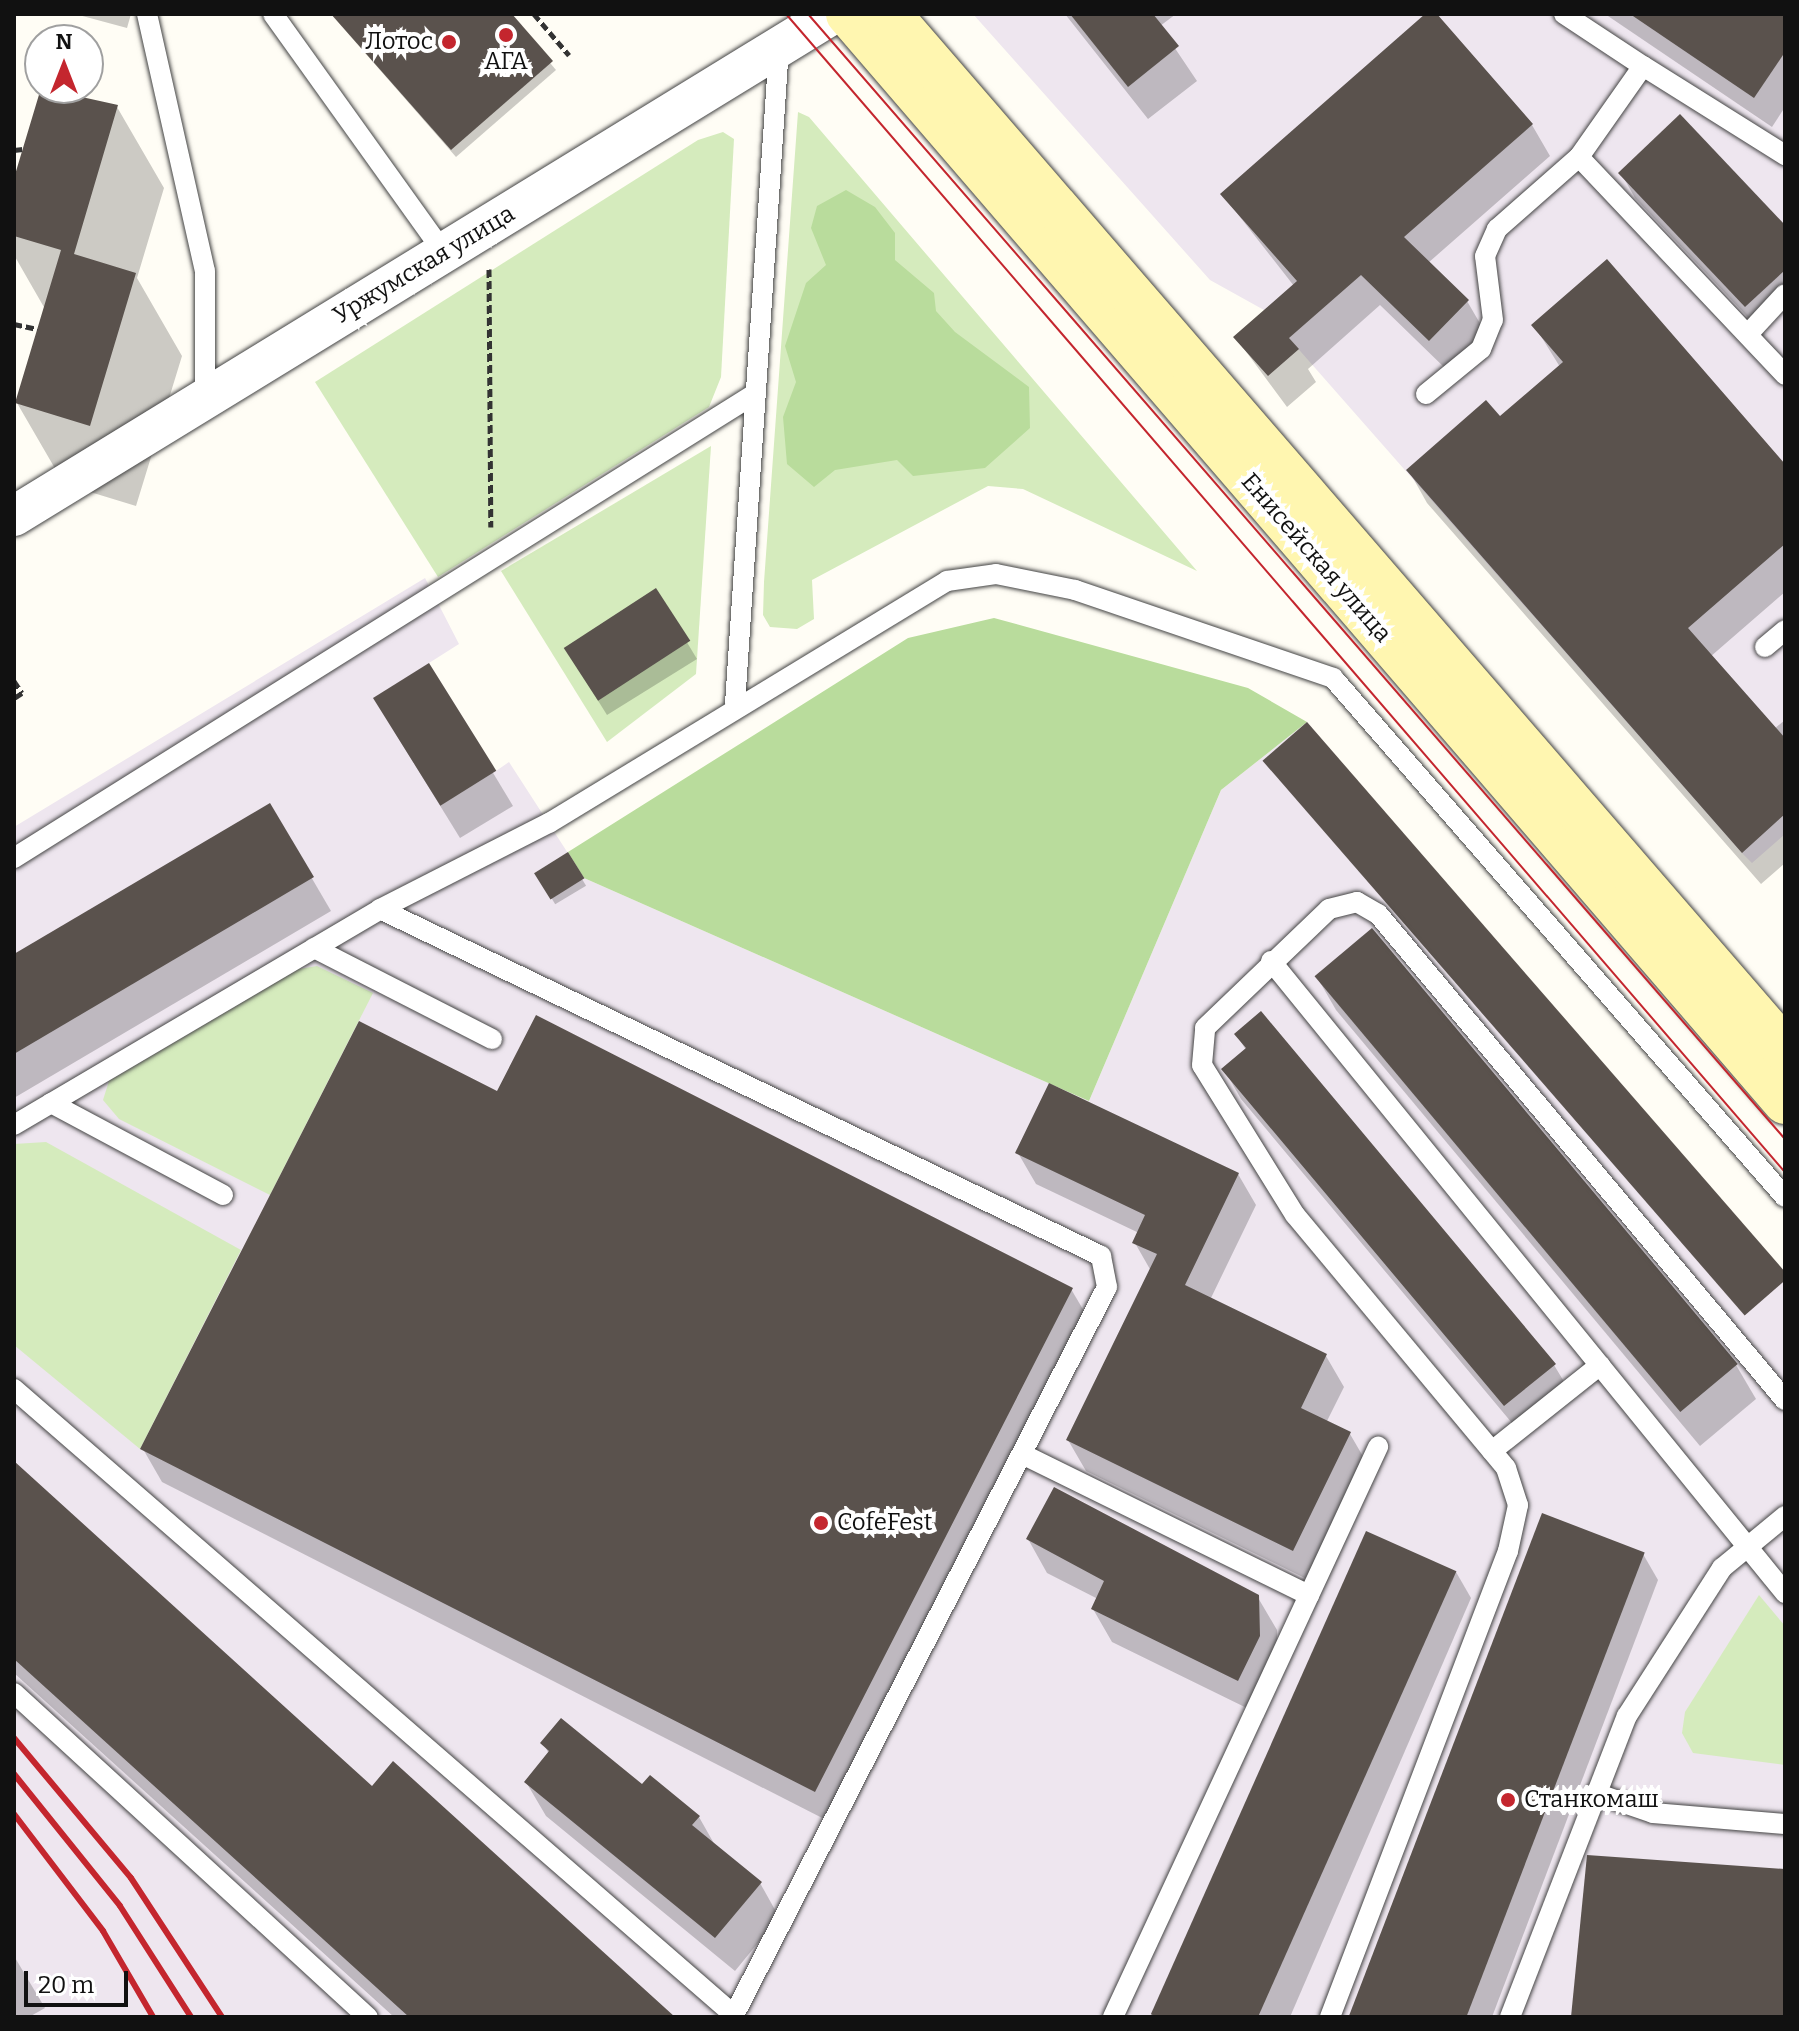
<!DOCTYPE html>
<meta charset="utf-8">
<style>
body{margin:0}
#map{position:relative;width:1799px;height:2031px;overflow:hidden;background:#fffdf5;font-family:Bitter,serif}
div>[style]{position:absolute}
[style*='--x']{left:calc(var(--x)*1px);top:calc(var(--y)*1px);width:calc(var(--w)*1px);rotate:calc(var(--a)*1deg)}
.industrial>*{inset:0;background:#eee6ef}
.green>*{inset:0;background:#d5ebbd}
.forest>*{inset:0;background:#b9dc9c}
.shadow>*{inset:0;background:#0003;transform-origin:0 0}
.building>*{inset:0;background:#5a524d;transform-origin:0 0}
.path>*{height:5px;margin-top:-2.5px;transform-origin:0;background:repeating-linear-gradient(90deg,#333 0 8px,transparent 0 12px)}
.roads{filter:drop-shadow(0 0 2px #444) drop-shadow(0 0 2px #444)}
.lane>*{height:20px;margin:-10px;padding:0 10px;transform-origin:10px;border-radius:10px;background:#fff}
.street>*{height:40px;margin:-20px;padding:0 20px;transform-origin:20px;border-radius:20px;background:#fff}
.secondary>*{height:44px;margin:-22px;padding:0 22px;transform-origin:22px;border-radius:22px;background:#fff6b0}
.tram>*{height:2px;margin:-1px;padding:0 1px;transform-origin:1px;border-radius:1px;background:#c4262e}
.rail>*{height:6px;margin:-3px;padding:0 3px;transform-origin:3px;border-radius:3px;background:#c4262e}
.dots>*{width:22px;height:22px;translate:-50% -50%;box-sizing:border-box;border:4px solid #fff;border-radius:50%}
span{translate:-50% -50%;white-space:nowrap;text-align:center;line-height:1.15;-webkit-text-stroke:8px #fff;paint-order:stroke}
.poi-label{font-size:24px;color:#111}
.right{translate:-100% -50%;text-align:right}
.left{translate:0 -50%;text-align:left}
.street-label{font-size:24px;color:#111}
.frame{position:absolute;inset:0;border:16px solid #111;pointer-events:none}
.north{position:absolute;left:24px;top:24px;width:80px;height:80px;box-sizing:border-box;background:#fff;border:2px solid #a0a0a0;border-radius:50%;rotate:0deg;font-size:22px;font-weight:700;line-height:32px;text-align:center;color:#111}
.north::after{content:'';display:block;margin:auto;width:28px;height:36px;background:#c4262e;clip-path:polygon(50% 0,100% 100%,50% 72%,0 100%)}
.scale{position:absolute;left:24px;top:1971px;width:104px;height:36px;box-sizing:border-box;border:4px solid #111;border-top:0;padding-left:10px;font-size:24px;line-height:28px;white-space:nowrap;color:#111;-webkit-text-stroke:6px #fff;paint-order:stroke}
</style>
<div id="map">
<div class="industrial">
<i style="clip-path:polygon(973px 14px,1785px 14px,1785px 834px,1752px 863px,1742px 853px,1264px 310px,1210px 280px)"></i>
<i style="clip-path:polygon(425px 578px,459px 644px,429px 663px,496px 771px,509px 762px,584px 878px,1089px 1101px,1221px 790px,1307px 722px,1785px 1280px,1785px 2017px,14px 2017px,14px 827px)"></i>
</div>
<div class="green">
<i style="clip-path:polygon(798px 112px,809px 117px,1197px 571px,1023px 489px,988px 486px,812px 580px,814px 619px,797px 629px,770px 627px,763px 615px,764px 582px)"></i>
<i style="clip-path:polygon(723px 132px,734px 139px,721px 377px,709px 407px,438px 577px,315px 382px,698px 140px)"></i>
<i style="clip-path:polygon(711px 446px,696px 674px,607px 742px,501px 571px)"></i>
<i style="clip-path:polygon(317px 966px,373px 993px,270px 1195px,119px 1119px,103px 1100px,109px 1081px,299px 969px)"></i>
<i style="clip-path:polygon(46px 1142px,241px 1250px,140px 1449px,14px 1345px,14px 1144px)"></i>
<i style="clip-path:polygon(1759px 1595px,1785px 1626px,1785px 1765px,1693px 1753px,1682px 1733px,1685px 1712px)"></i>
</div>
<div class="forest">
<i style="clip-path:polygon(846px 190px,875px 207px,895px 233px,895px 260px,934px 293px,936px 311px,955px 332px,1029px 387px,1030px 428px,985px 468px,913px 476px,897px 460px,835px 470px,814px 487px,787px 464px,783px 417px,796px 382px,785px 346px,806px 283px,826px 265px,811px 228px,817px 206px)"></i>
<i style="clip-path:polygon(994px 618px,1248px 688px,1307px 722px,1221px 790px,1089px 1101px,584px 878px,568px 852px,908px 638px)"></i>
</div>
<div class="shadow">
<i style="clip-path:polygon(75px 14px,131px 14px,127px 28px)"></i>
<i style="clip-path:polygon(331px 14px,509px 14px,556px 70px,456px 157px)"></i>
<i style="clip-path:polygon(1065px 14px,1176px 14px,1160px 26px,1197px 81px,1148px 119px)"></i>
<i style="clip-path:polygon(1428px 14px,1532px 125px,1550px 156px,1428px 263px,1467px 301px,1485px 332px,1448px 371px,1380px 305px,1308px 369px,1316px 382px,1287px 407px,1236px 338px,1294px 286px,1222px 194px)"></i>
<i style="clip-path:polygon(1605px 14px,1785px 14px,1785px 107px,1772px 127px)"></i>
<i style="clip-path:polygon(43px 88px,117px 107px,164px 188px,137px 278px,182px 356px,136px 506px,64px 484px,17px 403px,45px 309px,14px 255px,14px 185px)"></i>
<i style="clip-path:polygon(1621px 173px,1785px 228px,1785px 308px,1761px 331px,1635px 198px)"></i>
<i style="clip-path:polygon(1534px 325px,1785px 467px,1785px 592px,1710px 657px,1774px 729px,1785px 720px,1785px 863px,1761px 884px,1427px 503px,1409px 471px,1500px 419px,1560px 367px)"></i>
<i style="clip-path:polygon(656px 591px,697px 659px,607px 715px,575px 664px)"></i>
<i style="clip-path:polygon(428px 665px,513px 806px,460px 838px,394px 731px)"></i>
<i style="clip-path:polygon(269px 805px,331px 911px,14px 1098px,14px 956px)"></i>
<i style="left:567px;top:854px;width:37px;height:36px;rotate:59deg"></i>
<i style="clip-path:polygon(1317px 977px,1736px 1365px,1756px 1399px,1700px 1446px,1336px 1010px)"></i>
<i style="clip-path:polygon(1236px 1034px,1554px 1365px,1572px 1395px,1522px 1435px,1241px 1099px,1224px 1069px,1246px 1050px)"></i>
<i style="clip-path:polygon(498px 1094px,1071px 1289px,1091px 1323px,834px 1824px,162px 1482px,143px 1449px)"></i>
<i style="clip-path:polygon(1018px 1153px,1238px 1174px,1256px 1205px,1210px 1300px,1326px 1356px,1344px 1387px,1326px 1423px,1350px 1434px,1368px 1465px,1311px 1581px,1086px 1471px,1068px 1440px,1151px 1271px,1135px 1243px,1139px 1233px,1036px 1184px)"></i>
<i style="clip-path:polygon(14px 1464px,372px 1789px,669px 2017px,394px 2017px,14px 1673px)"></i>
<i style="clip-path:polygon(1028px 1539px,1257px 1596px,1277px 1630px,1278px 1671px,1257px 1713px,1112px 1642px,1093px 1609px,1098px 1599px,1047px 1573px)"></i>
<i style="clip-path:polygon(1643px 1554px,1658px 1580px,1492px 2017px,1352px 2017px)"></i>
<i style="clip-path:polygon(1456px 1572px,1471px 1598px,1290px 2017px,1158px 2017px)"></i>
<i style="clip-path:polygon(543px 1743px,699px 1817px,716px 1847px,760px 1883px,779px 1917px,735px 1971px,546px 1816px,526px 1782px,549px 1754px)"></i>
<i style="clip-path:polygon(1588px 1858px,1785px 1871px,1785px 2017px,1573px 2017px)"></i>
<i style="clip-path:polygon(14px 1956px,45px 2008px,29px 2017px,14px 2017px)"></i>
</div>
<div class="building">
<i style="clip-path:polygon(331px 14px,512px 14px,553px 61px,451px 150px)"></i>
<i style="clip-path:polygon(1070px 14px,1153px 14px,1179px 46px,1128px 87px)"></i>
<i style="clip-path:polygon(1425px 14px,1437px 14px,1533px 124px,1404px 237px,1469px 300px,1429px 341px,1361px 275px,1289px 338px,1299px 349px,1268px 376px,1233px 337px,1297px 281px,1220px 194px)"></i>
<i style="clip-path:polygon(1630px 14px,1785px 14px,1785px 52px,1754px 98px)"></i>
<i style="clip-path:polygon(41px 88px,118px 105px,74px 254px,136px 273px,90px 426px,15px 403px,61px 250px,14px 236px,14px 178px)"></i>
<i style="clip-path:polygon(1680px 114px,1785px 225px,1785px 270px,1745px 307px,1618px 173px)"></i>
<i style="clip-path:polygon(1607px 259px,1785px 464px,1785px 544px,1688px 628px,1785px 738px,1785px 814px,1742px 853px,1406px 470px,1486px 400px,1500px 416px,1563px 362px,1531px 325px)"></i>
<i style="left:656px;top:588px;width:63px;height:110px;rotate:57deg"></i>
<i style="left:429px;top:663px;width:127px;height:66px;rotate:58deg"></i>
<i style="left:1307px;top:722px;width:735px;height:59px;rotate:49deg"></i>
<i style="clip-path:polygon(270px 803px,314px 877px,14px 1054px,14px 954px)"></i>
<i style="left:568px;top:852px;width:31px;height:40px;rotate:58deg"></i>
<i style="left:1372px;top:928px;width:569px;height:75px;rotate:50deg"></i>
<i style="clip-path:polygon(1261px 1011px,1556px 1364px,1504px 1406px,1221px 1069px,1246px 1048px,1234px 1034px)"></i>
<i style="clip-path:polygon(536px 1015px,1073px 1288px,815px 1792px,140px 1449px,359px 1021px,497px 1091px)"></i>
<i style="clip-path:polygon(1049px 1083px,1239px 1173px,1185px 1285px,1327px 1354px,1301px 1408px,1351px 1432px,1293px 1551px,1066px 1440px,1157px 1254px,1132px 1243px,1145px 1215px,1015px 1153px)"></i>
<i style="clip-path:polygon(14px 1461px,372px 1786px,393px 1761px,675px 2017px,409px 2017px,14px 1659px)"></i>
<i style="clip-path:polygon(1054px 1487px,1259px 1595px,1260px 1636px,1238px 1681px,1091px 1609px,1104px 1581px,1026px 1539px)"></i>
<i style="left:1542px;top:1513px;width:110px;height:539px;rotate:21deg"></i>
<i style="left:1366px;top:1531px;width:99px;height:529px;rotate:24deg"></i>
<i style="clip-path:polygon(561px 1718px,642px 1784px,650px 1775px,700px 1816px,692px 1825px,762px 1882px,715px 1938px,524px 1782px,549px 1751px,540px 1743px)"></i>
<i style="clip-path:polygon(1587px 1855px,1785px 1869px,1785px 2017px,1571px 2017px)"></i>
</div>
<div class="path">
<i style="--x:534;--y:14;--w:54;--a:49.5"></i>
<i style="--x:14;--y:150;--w:9;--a:-6"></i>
<i style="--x:489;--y:269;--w:258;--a:89.6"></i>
<i style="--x:14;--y:324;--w:24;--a:12"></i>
<i style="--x:14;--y:681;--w:14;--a:56"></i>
<i style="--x:22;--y:693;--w:9;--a:148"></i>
</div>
<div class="roads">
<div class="lane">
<i style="--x:147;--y:14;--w:263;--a:77.3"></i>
<i style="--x:205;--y:271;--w:114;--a:90"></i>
<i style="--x:273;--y:14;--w:294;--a:54.4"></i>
<i style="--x:1564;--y:14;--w:95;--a:33.4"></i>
<i style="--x:1579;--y:157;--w:111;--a:-54.9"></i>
<i style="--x:1643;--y:66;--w:168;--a:32.1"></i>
<i style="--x:1748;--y:334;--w:54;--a:-47.2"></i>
<i style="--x:1426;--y:394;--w:71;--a:-39.3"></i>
<i style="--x:1481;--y:349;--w:31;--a:-68"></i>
<i style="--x:1493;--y:320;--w:64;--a:-97.1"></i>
<i style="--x:1485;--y:256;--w:30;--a:-66"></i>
<i style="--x:1497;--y:229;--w:109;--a:-41.3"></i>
<i style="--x:1579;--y:157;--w:300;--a:46.6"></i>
<i style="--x:1765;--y:647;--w:26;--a:-40"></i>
<i style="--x:735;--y:704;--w:658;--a:-86.17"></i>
<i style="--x:14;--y:858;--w:872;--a:-32.07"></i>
<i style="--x:314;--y:948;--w:200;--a:27.1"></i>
<i style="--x:1271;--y:961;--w:815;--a:50.88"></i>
<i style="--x:51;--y:1103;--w:195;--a:28.1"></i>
<i style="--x:14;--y:1125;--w:425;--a:-30.5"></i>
<i style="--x:380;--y:909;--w:190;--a:-27"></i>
<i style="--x:549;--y:823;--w:466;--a:-31.3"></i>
<i style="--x:947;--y:581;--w:49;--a:-8.1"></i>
<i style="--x:996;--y:574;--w:81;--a:11.4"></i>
<i style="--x:1075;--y:590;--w:273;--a:18.8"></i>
<i style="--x:1333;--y:678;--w:688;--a:48.95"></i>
<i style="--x:14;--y:1389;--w:954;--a:41.01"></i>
<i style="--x:734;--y:2015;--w:818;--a:-62.87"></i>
<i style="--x:1107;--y:1287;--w:32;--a:-101"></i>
<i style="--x:1101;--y:1256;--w:800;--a:-154.3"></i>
<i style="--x:1492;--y:1451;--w:138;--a:-38.5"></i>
<i style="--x:1022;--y:1454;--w:320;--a:26.2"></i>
<i style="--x:14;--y:1693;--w:480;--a:42.5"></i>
<i style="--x:1595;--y:1793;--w:61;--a:19"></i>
<i style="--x:1653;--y:1813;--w:132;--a:4.8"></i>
<i style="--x:1113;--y:2017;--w:629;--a:-65.07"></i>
<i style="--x:1330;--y:2017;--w:499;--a:-69.1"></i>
<i style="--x:1508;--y:1551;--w:47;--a:-77.7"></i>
<i style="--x:1518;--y:1505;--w:39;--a:-108"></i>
<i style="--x:1506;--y:1468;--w:329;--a:-129.8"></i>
<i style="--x:1295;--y:1215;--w:176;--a:-121.8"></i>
<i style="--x:1202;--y:1065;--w:37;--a:-85"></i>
<i style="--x:1205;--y:1028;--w:172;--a:-43.8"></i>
<i style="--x:1329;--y:909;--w:29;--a:-14"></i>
<i style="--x:1357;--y:902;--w:24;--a:30"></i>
<i style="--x:1378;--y:914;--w:634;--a:50.06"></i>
<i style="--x:1510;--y:2017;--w:323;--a:-68.8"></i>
<i style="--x:1627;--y:1716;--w:176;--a:-57.3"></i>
<i style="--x:1722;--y:1568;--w:82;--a:-39.5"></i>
</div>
<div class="street">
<i style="--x:14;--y:516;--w:961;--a:-31.51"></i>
</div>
<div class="secondary">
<i style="--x:848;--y:14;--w:1436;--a:49.26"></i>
<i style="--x:889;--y:14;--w:1370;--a:49.14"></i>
</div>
</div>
<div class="tram">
<i style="--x:786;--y:14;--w:1529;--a:49.22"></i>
<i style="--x:808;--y:14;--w:1490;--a:49.03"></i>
</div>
<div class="rail">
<i style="--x:14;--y:1738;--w:182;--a:50.1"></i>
<i style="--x:131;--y:1878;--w:166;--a:56.8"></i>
<i style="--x:14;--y:1774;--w:169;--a:51.2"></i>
<i style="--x:120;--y:1906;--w:132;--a:57.4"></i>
<i style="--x:14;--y:1814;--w:147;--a:52.7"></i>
<i style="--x:103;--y:1931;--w:99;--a:59.8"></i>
</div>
<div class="dots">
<i style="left:506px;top:35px;background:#c4262e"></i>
<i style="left:449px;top:42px;background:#c4262e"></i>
<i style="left:821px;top:1523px;background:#c4262e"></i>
<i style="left:1508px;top:1800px;background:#c4262e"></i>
</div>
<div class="poi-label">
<span class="right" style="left:433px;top:42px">Лотос</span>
<span style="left:506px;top:62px">АГА</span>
<span class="left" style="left:837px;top:1523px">CofeFest</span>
<span class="left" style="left:1524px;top:1800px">Станкомаш</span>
</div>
<div class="street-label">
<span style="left:424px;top:265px;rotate:-31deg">Уржумская улица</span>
<span style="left:1316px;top:558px;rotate:49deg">Енисейская улица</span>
</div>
<div class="frame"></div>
<div class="north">N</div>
<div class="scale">20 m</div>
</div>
